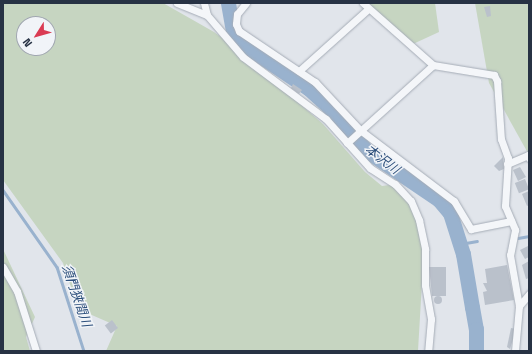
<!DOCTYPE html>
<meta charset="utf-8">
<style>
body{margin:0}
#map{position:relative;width:532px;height:354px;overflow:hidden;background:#e1e5eb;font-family:"Space Grotesk","Noto Sans JP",sans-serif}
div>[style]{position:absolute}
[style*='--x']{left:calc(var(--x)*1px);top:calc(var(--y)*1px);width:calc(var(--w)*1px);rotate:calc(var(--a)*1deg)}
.green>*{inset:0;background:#c6d5c1}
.stream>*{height:2.5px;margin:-1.25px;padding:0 1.25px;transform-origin:1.25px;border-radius:1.25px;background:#99b2ce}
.river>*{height:15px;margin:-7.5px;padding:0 7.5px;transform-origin:7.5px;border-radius:7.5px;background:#99b2ce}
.building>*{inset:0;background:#bac1cb;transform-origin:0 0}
.round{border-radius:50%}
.roads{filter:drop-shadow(0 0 1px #a5acb6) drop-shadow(0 0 1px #a5acb6)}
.minor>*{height:7px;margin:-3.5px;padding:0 3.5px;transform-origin:3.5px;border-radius:3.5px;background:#f4f6f9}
span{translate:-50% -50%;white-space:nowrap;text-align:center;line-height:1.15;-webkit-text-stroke:3px #f1f4f8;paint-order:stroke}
.water-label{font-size:13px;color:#2e507c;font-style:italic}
.frame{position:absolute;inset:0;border:4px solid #273244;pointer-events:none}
.north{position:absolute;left:16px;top:16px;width:40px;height:40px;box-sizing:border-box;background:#f1f4f8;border:1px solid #a0a6b0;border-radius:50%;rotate:233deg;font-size:11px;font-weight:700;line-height:16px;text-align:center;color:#273244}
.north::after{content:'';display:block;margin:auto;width:14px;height:18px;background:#da3b53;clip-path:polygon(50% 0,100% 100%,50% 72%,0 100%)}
</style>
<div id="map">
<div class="green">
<i style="clip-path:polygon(evenodd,3px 3px,163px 3px,214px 32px,233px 46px,323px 124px,365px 172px,382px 186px,397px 184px,413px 201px,424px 248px,418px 351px,106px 351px,117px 326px,78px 309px,63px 263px,3px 180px,3px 3px,24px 24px,48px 24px,48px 48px,24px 48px,24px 24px)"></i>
<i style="clip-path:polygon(363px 3px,435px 3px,439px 32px,413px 44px)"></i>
<i style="clip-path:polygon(475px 3px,529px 3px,529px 155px,489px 83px)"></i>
<i style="clip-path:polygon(3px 249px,35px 317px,26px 337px,30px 351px,3px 351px)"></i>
</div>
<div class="stream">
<i style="--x:3;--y:190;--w:94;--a:55"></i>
<i style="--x:57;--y:267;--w:88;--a:72.2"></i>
<i style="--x:518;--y:238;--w:11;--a:-10"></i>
<i style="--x:460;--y:244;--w:17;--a:-10"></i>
</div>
<div class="river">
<i style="--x:228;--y:3;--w:29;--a:80"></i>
<i style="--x:233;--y:32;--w:14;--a:54"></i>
<i style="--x:241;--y:43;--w:81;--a:33.9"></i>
<i style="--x:308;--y:88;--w:27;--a:42"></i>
<i style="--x:328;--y:106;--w:60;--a:49.1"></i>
<i style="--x:367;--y:151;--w:87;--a:34.2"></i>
<i style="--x:439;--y:200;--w:17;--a:50"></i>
<i style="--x:450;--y:213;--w:43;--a:72.4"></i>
<i style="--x:463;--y:254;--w:54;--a:80.4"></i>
<i style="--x:472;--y:307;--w:22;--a:80"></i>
<i style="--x:476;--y:329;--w:22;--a:90"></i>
</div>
<div class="building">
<i style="clip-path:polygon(490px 6px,491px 16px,487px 17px,484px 7px)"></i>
<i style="clip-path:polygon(293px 84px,302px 90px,299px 94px,291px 88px)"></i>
<i style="clip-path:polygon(503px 157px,504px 169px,499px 171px,494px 166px)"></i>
<i style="clip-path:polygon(520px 167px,526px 177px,518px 181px,513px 170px)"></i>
<i style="left:525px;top:179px;width:11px;height:11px;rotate:68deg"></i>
<i style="clip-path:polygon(529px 191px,529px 205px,527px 206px,522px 194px)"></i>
<i style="clip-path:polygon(528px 246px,529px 257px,525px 259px,520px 250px)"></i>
<i style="clip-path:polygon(529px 261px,529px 278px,526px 279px,522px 265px)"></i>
<i style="clip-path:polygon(507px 265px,514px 300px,485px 305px,483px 292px,487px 291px,483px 283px,487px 283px,485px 269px)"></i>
<i style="clip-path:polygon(429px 267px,446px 267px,446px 296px,432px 296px)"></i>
<i class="round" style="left:434px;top:296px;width:8px;height:8px"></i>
<i style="left:112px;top:320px;width:10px;height:9px;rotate:53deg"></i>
<i style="clip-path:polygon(511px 328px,516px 329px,510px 349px,507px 347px)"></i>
</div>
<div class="roads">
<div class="minor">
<i style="--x:177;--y:3;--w:32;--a:22"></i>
<i style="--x:204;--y:3;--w:12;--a:76"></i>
<i style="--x:207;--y:15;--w:55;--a:49.4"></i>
<i style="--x:243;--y:57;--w:104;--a:36.8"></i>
<i style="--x:326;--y:119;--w:66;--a:48.1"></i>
<i style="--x:370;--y:168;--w:30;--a:33"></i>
<i style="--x:395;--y:184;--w:23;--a:47"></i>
<i style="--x:411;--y:201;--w:21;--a:67"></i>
<i style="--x:419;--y:220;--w:30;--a:78"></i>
<i style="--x:425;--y:249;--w:36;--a:90"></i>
<i style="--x:425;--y:285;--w:35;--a:80"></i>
<i style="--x:431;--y:319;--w:32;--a:95"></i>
<i style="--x:246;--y:3;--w:14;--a:129"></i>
<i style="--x:237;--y:14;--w:10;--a:96"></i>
<i style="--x:236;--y:24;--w:8;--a:67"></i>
<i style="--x:239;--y:31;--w:92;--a:33.9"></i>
<i style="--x:315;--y:82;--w:66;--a:46.8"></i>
<i style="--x:360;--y:130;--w:118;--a:37.1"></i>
<i style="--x:454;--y:201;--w:33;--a:59"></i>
<i style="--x:471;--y:229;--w:41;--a:-11.3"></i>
<i style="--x:363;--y:3;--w:94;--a:41.5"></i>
<i style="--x:433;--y:65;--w:62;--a:9.3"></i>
<i style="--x:494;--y:75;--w:7;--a:63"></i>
<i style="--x:497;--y:81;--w:58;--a:86.1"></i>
<i style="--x:501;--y:139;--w:20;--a:70"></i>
<i style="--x:508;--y:158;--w:48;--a:93.6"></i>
<i style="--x:505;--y:206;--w:26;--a:67"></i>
<i style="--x:515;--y:230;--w:25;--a:101"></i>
<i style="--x:510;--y:255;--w:52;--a:80"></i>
<i style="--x:519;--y:306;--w:45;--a:95.1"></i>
<i style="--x:299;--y:71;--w:93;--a:-41.9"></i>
<i style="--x:347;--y:143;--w:116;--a:-42.2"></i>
<i style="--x:507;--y:164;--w:23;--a:-23"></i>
<i style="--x:528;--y:155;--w:3;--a:72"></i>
<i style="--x:3;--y:267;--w:28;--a:60"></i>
<i style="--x:17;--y:291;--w:63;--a:72.4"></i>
<i style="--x:519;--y:306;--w:16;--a:-50"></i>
</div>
</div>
<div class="water-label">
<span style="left:382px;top:160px;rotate:37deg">本沢川</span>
<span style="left:76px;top:296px;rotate:71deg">須門狭間川</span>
</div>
<div class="frame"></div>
<div class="north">N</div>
</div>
